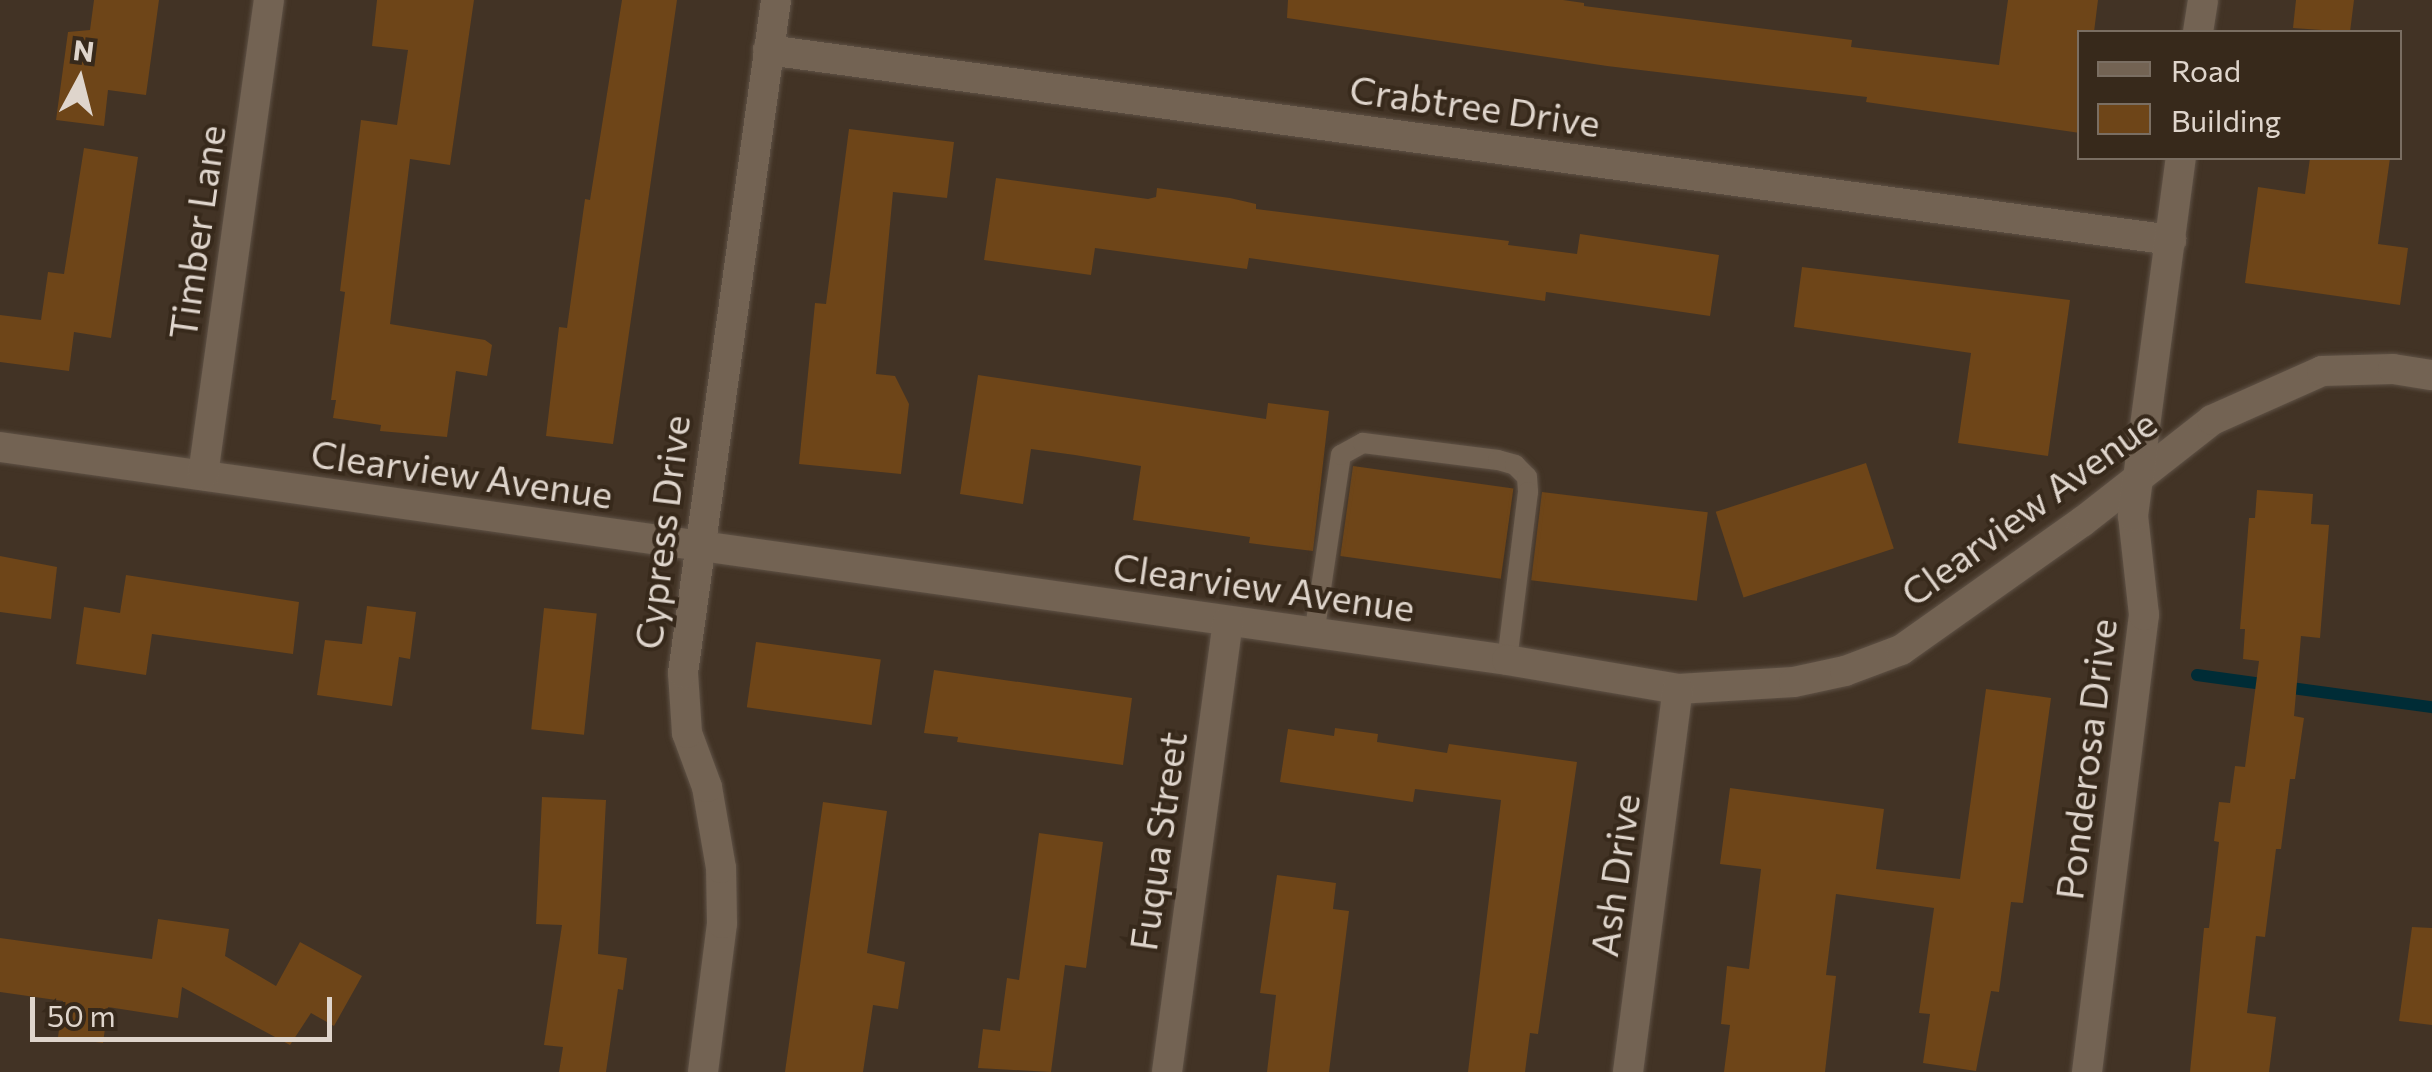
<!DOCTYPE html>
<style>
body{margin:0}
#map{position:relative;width:2432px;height:1072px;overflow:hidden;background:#423325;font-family:Commissioner,sans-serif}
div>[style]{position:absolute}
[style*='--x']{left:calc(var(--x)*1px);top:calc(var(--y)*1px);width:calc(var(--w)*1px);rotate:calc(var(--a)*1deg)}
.stream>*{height:12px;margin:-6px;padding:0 6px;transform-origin:6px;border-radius:6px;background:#002c36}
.building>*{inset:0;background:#6e4518;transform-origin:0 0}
.roads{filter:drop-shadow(0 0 2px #5f5246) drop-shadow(0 0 2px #5f5246)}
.lane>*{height:20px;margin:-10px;padding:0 10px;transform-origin:10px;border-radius:10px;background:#736353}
.street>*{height:30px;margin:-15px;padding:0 15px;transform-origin:15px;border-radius:15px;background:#736353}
span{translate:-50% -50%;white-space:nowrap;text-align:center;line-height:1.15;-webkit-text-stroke:8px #37291b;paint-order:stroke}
.street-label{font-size:38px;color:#dfd5cc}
.legend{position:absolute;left:2077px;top:30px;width:325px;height:130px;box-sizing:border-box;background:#37291b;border:2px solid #7a6e62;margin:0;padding:12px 18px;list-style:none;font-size:30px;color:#dfd5cc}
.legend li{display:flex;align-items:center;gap:20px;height:50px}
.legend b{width:50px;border:2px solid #7a6e62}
.north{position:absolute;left:30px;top:30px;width:100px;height:100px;-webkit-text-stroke:8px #37291b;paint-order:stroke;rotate:7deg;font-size:28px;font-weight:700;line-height:40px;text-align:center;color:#dfd5cc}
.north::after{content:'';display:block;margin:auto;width:35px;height:45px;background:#dfd5cc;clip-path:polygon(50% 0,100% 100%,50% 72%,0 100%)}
.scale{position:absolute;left:30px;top:997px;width:302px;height:45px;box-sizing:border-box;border:5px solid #dfd5cc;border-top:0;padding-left:12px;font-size:30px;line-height:35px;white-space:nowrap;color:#dfd5cc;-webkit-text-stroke:8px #37291b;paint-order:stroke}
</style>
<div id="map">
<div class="stream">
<i style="--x:2197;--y:675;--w:237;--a:7.8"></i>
</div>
<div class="building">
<i style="clip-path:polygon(94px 0,159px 0,146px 95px,108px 90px,104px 126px,56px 120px,68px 32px,90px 30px)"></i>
<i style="clip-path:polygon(377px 0,474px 0,450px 165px,410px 159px,390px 324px,485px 340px,492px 345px,487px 376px,456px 371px,447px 437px,380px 431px,381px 425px,333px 418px,336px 400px,331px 400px,345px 292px,340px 291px,361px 120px,397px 125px,408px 50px,372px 46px)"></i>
<i style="clip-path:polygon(622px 0,677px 0,613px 444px,546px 436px,559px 327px,567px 328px,585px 199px,590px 200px)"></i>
<i style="clip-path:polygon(1288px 0,1563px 0,1584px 3px,1584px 6px,1852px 40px,1851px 47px,1999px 65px,2008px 0,2098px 0,2094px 32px,2080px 32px,2080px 133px,1866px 102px,1867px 97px,1607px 66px,1287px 18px)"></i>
<i style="clip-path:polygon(2296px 0,2354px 0,2350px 32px,2293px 28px)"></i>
<i style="clip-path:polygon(849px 129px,954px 142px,947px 198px,893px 192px,876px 374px,895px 376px,909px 404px,901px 474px,799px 464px,815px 303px,826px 304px)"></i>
<i style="clip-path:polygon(84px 148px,138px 157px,111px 338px,74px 332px,69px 371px,0 362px,0 315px,41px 320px,48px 272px,64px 274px)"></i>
<i style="clip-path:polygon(2310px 158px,2390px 158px,2378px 244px,2408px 248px,2400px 305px,2245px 283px,2258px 187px,2305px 194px)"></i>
<i style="clip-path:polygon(996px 178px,1148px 199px,1156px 197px,1157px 188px,1230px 198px,1256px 204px,1256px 209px,1509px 241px,1508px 245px,1577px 254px,1580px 234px,1719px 255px,1710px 316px,1546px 292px,1545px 301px,1249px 258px,1247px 269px,1095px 248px,1091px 275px,984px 260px)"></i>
<i style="clip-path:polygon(1802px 267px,2070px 300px,2048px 456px,1958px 443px,1971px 353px,1794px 327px)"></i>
<i style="clip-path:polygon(978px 375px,1266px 419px,1268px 403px,1329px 411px,1313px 551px,1249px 543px,1250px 537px,1133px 520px,1141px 466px,1075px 455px,1031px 449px,1023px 504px,960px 494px)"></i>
<i style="left:1866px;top:463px;width:90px;height:158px;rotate:72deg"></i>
<i style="left:1353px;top:466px;width:162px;height:91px;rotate:8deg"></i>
<i style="clip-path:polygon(2257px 490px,2313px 494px,2311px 524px,2329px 525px,2320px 638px,2301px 636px,2294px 716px,2304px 718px,2295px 779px,2290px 779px,2281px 849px,2276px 849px,2265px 937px,2256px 936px,2247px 1013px,2276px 1017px,2269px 1072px,2190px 1072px,2204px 928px,2209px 928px,2219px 842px,2214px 841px,2219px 802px,2230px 803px,2235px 766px,2245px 767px,2259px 661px,2243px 659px,2245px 629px,2240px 629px,2249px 518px,2255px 518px)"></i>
<i style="left:1542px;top:492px;width:167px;height:89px;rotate:7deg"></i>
<i style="clip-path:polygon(0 556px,57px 567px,51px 619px,0 612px)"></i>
<i style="clip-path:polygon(126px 575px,299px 602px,293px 654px,152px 634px,146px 675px,76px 664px,84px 607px,120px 613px)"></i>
<i style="clip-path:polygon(367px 606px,416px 612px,410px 659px,399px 657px,392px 706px,317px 695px,325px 640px,362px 644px)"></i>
<i style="left:544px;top:608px;width:53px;height:122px;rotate:6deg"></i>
<i style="left:756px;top:642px;width:126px;height:66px;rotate:8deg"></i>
<i style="clip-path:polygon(934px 670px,1132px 698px,1123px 765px,957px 742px,958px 737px,924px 733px)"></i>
<i style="clip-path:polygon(1986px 689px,2051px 698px,2023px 903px,2011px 902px,1999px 992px,1991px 991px,1976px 1071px,1923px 1063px,1930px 1014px,1919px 1013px,1934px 908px,1836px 894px,1826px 975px,1836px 976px,1825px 1072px,1724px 1072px,1730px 1025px,1721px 1024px,1727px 966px,1749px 969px,1761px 869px,1720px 864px,1730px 788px,1884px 809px,1876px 869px,1960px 879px)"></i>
<i style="clip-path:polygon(1335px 728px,1378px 734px,1377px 742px,1447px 753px,1449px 744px,1577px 762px,1538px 1034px,1530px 1033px,1525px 1072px,1468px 1072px,1501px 800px,1415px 789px,1413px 802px,1280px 782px,1288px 729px,1334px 736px)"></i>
<i style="clip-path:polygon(542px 797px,606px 800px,598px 954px,627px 958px,623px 990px,618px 989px,606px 1072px,559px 1072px,563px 1047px,544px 1045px,562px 925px,536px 924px)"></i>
<i style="clip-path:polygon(823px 802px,887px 811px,867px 953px,905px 962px,898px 1009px,873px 1005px,863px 1072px,785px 1072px)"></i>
<i style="clip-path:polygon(1039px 833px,1103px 842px,1086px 968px,1065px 965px,1051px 1072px,978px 1068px,983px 1029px,1000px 1031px,1007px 978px,1019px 980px)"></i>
<i style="clip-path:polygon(1277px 875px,1336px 883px,1333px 909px,1349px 911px,1329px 1072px,1267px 1072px,1276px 995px,1260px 993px)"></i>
<i style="clip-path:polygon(158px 919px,229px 929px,225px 956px,276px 986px,300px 942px,362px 976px,334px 1026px,311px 1013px,290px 1045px,182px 987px,178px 1018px,108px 1007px,103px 1043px,58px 1037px,63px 1001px,0 992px,0 938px,152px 959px)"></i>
<i style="clip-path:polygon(2412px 927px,2432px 928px,2432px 1025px,2399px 1021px)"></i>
</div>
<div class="roads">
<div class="lane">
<i style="--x:1314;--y:635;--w:182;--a:-81.5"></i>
<i style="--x:1341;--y:455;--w:25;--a:-29"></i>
<i style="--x:1363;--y:443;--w:136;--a:7.2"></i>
<i style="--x:1498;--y:460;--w:18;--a:16"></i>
<i style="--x:1515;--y:465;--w:17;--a:45"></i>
<i style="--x:1527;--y:477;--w:15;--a:86"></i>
<i style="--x:1528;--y:492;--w:169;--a:97.1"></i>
</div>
<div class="street">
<i style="--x:2198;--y:32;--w:32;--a:-81"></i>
<i style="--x:768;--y:50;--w:1416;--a:7.71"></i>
<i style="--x:0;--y:447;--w:1522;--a:8.04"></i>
<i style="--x:1507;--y:660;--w:173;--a:9.6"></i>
<i style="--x:1678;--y:689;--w:116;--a:-3.5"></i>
<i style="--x:1794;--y:682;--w:52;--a:-12.2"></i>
<i style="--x:1845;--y:671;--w:60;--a:-20.6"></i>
<i style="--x:1901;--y:650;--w:222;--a:-35.3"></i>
<i style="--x:2082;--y:522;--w:165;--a:-38.1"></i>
<i style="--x:2212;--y:420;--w:120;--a:-24"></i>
<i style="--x:2322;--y:371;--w:71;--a:-1.6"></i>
<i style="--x:2393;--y:369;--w:39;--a:9"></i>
<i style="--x:203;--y:475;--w:480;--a:-82.1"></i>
<i style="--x:703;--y:1072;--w:150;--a:-82.7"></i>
<i style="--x:722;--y:923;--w:55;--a:-91"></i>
<i style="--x:721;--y:868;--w:82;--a:-99.8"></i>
<i style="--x:707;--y:787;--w:58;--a:-110.3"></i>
<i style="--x:687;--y:733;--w:60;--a:-93.8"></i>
<i style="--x:683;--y:673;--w:679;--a:-82.13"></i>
<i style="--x:1167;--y:1072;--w:455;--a:-82.3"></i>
<i style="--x:1628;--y:1072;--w:386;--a:-82.6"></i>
<i style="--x:2087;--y:1072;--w:461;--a:-82.9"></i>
<i style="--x:2144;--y:615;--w:100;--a:-96.3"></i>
<i style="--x:2133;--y:516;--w:361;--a:-82.4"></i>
</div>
</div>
<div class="street-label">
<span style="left:1475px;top:105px;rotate:8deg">Crabtree Drive</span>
<span style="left:196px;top:232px;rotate:-82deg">Timber Lane</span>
<span style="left:462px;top:473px;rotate:8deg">Clearview Avenue</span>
<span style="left:2028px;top:507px;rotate:-36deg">Clearview Avenue</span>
<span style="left:661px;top:532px;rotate:-83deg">Cypress Drive</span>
<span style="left:1264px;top:586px;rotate:8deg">Clearview Avenue</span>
<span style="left:2085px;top:759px;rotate:-83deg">Ponderosa Drive</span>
<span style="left:1157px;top:841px;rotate:-82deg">Fuqua Street</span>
<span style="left:1614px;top:875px;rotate:-82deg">Ash Drive</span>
</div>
<ul class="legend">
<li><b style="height:12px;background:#736353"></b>Road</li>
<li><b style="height:28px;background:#6e4518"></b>Building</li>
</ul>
<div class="north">N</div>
<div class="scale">50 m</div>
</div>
